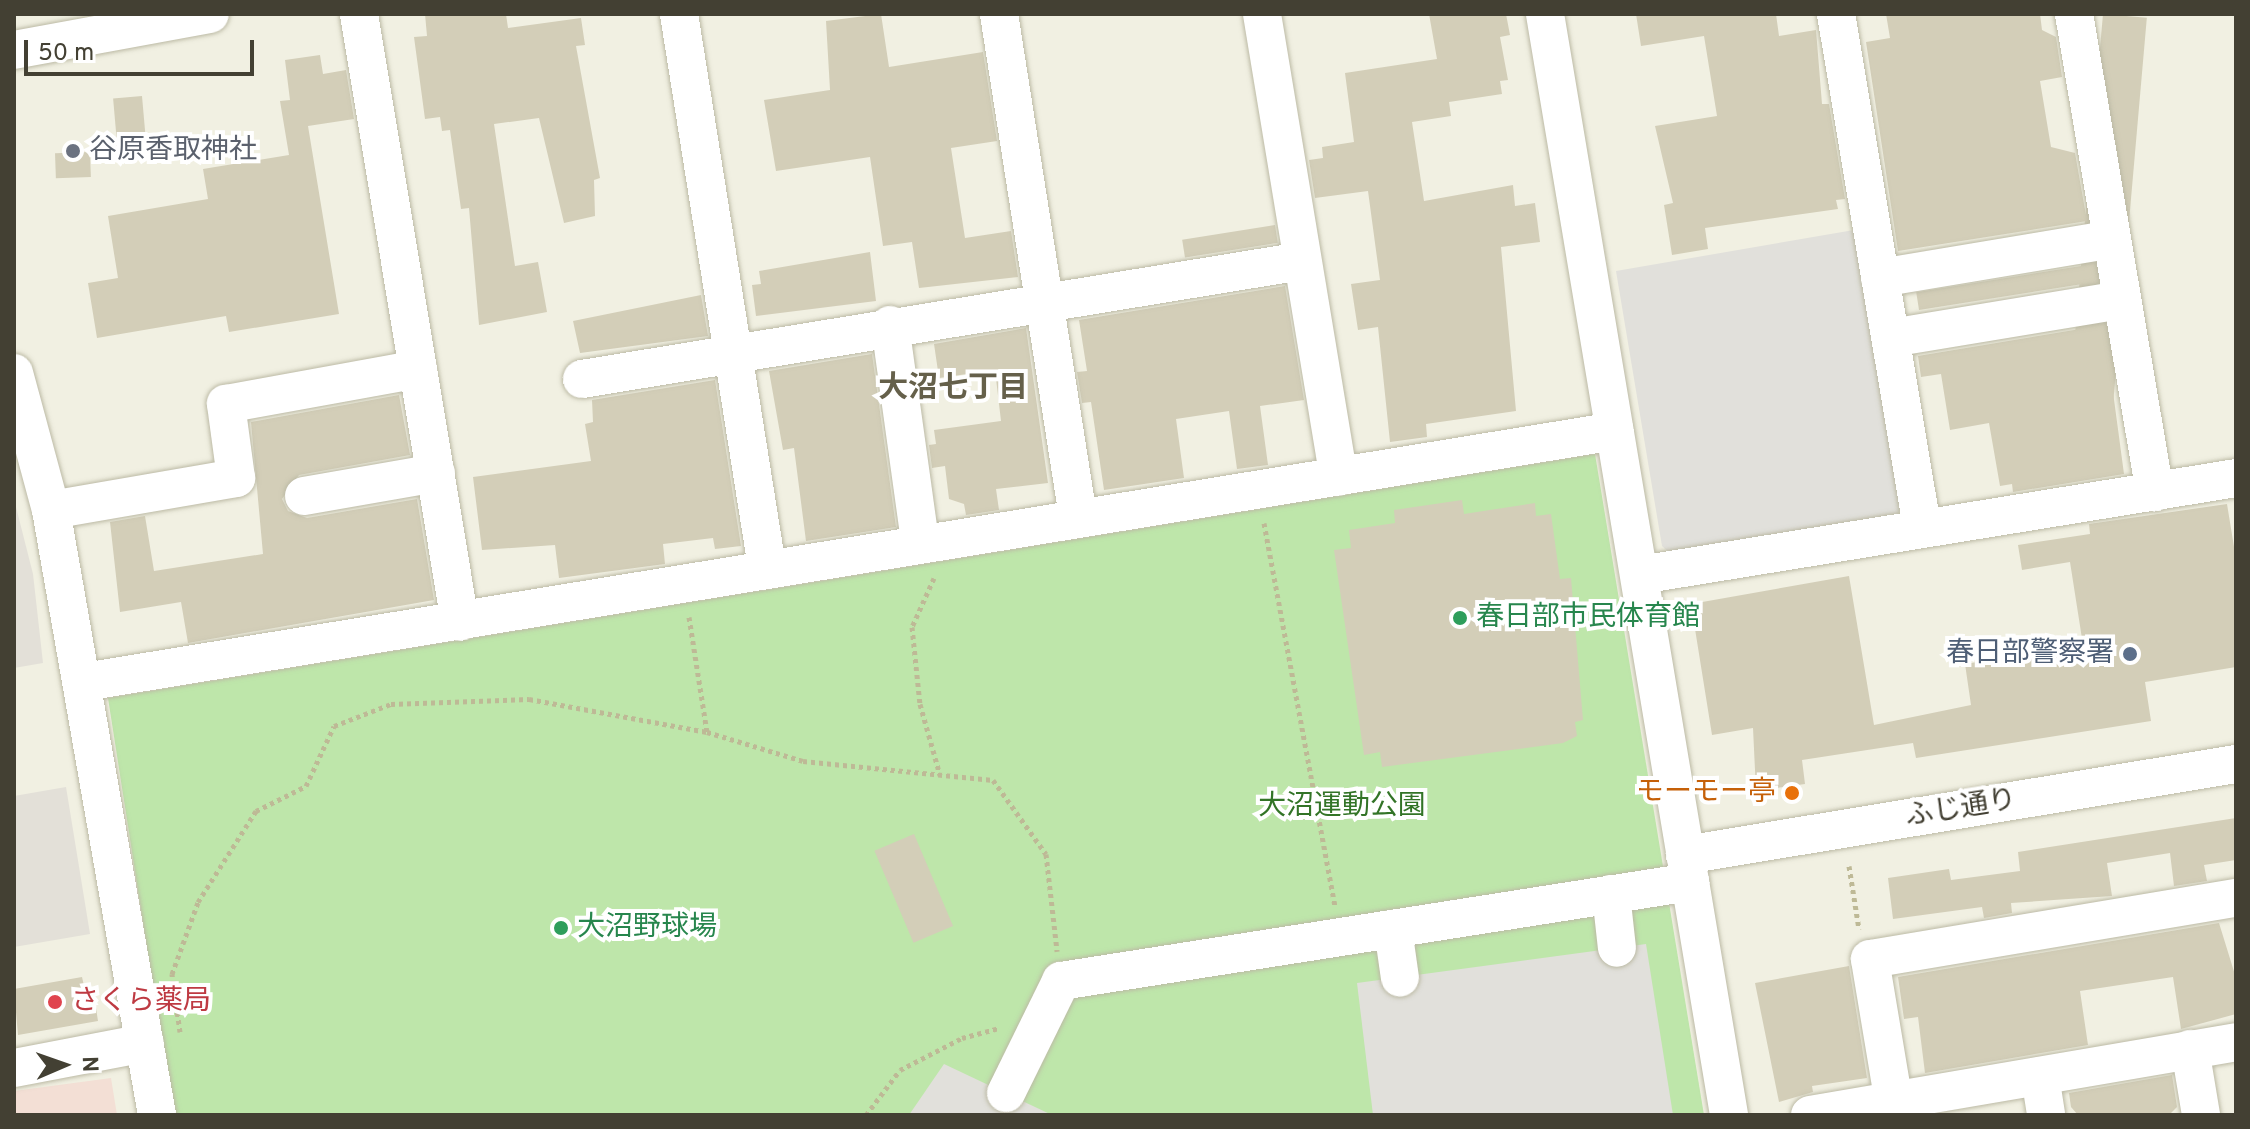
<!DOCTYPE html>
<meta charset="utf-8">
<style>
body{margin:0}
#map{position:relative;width:2250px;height:1129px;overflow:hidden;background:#f1f0e2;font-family:Overpass,"Noto Sans JP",sans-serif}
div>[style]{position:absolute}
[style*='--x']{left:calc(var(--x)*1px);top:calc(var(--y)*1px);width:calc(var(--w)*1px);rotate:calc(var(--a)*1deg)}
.industrial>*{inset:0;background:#e3e0d8}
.medical>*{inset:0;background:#f3dfd5}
.green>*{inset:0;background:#bee6aa}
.parking>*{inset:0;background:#e1e0db}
.building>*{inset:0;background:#d3ceb8;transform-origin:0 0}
.path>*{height:5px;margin-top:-2.5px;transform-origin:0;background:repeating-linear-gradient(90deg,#beb996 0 4px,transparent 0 8px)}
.roads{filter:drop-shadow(0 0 2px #bcbaa5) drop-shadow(0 0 2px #bcbaa5)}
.minor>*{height:38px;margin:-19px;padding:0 19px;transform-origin:19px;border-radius:19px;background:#fff}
.dots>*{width:22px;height:22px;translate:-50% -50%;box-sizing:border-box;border:4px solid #fff;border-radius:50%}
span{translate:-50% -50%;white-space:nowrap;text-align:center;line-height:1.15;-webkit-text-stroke:8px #fff;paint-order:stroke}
.worship-label{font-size:28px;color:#5b616d}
.left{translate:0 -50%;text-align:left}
.leisure-label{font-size:28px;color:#27864d}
.service-label{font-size:28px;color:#4e5e75}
.right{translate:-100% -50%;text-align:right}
.food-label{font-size:28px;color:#c56008}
.park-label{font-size:28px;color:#337427}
.street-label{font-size:28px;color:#434033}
.health-label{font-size:28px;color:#be3a42}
.neighbourhood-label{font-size:30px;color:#65604a;font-weight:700}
.frame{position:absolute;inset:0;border:16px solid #434033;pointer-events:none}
.north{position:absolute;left:24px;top:1025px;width:80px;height:80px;-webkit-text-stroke:6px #fff;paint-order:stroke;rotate:88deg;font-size:22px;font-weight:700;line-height:32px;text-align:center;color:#434033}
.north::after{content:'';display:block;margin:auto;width:28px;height:36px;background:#434033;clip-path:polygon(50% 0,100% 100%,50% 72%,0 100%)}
.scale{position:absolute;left:24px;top:40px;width:230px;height:36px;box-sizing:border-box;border:4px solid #434033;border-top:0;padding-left:10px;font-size:24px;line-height:28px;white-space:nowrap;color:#434033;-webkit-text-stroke:6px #fff;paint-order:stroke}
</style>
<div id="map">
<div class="industrial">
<i style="clip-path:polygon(14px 499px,33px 574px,43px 663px,14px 668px)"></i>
<i style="clip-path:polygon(66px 787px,90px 934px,14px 947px,14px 796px)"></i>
</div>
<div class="medical">
<i style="clip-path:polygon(111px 1078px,117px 1115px,14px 1115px,14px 1091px)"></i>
</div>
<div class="green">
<i style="clip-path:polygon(1595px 454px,1704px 1115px,173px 1115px,108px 698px)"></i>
</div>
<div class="parking">
<i style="clip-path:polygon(1854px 230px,1901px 508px,1894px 520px,1673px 556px,1662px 546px,1616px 271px)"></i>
<i style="clip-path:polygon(1646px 944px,1673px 1115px,1373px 1115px,1357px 983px)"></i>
<i style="clip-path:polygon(944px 1064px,1052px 1115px,909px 1115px)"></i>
</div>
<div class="building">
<i style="clip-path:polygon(425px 14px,506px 14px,508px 28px,581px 18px,585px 45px,576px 46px,600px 178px,594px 180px,595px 216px,564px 223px,539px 118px,494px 124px,515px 266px,538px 262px,547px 312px,479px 325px,469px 208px,461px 209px,450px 130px,442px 131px,440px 117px,425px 119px,414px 37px,427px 36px)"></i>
<i style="clip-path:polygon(881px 14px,889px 67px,983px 52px,997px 141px,951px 148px,965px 238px,1011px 231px,1018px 277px,919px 288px,912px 242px,883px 246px,870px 157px,776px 171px,764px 100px,830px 90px,826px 21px)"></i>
<i style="clip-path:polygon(1429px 14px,1506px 14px,1510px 35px,1500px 37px,1508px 80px,1500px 81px,1502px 94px,1449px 102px,1451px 116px,1412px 122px,1424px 201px,1513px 185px,1515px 206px,1535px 203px,1540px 242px,1501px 247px,1516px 411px,1426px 424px,1427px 437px,1390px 442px,1378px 327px,1358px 330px,1351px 284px,1380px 280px,1368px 191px,1315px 198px,1309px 160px,1323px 158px,1322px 147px,1354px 142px,1345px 73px,1437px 59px)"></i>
<i style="clip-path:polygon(1636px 14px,1776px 14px,1779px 36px,1816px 30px,1822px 104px,1829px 104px,1845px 199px,1836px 200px,1838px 209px,1705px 228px,1708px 249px,1672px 255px,1664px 205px,1673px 203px,1655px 126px,1717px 116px,1704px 36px,1641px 46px)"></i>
<i style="clip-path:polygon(1886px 14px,2040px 14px,2042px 30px,2056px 37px,2062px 77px,2040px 81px,2051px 147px,2075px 153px,2087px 221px,1898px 251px,1866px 42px,1890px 38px)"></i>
<i style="left:2103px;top:14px;width:44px;height:447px;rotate:5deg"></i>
<i style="clip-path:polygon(320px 55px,323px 74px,346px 70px,354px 119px,308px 126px,339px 314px,229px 332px,226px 316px,97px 338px,88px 283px,118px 278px,108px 216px,208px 199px,203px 169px,289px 155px,280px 101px,290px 100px,285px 60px)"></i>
<i style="left:142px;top:96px;width:49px;height:29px;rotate:85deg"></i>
<i style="left:90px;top:152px;width:25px;height:35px;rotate:88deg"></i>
<i style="left:1275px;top:225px;width:18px;height:94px;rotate:81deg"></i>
<i style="clip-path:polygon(870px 252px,876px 301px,756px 316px,752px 285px,761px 284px,759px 271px)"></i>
<i style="left:2094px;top:264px;width:18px;height:180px;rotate:81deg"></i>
<i style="clip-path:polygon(1285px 286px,1304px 400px,1260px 406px,1268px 465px,1237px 469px,1229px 411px,1176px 419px,1184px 478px,1104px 490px,1091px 402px,1082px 403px,1077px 372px,1087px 371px,1079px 320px)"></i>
<i style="clip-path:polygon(701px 295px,708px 336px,580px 353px,573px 321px)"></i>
<i style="clip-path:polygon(2104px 325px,2124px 474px,2013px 492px,2012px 484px,2000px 486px,1989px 423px,1950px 430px,1941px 374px,1921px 377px,1918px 356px)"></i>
<i style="clip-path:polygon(1026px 328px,1048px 483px,996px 489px,999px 510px,966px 515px,964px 504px,949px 499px,945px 466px,932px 468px,929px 445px,936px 444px,934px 430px,1001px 421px,995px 370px,939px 378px,934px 344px)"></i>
<i style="clip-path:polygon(872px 354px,896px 527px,806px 541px,794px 448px,783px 450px,769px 371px)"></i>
<i style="clip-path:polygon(715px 380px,741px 546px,715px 549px,713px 538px,663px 544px,665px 564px,559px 578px,555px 545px,482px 550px,473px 477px,591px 461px,585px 424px,593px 422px,592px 400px)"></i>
<i style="clip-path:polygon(399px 395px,410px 455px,299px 475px,282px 499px,288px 511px,307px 518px,417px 499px,434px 600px,188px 643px,181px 602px,120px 612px,110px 522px,145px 516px,154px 571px,263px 554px,251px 422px)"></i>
<i style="clip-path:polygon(1462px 500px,1464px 514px,1535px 503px,1536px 516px,1551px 514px,1560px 579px,1571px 578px,1583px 720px,1575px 722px,1577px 736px,1563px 743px,1382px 767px,1380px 752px,1364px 755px,1334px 550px,1351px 548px,1349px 530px,1395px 523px,1394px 510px)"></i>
<i style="clip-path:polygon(2227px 504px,2236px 559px,2236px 667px,2145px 682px,2151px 721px,1916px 758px,1913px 743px,1802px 760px,1805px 784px,1756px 791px,1753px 728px,1712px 735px,1691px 604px,1849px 576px,1874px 725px,1971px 705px,1965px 664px,2083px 645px,2070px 562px,2022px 570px,2018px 545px,2090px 534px,2089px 524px)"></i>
<i style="clip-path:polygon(2236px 818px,2236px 860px,2204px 865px,2207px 881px,2174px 886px,2170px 853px,2107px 863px,2112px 896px,2011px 903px,2012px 913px,1984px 918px,1982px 907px,1893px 919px,1888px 878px,1949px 869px,1951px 880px,2020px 871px,2018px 852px)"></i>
<i style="left:914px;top:834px;width:100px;height:43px;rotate:67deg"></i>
<i style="clip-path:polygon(2219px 923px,2236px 978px,2236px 1014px,2181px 1029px,2173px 977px,2080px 991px,2088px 1045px,1925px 1073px,1918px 1017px,1904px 1019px,1898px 977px)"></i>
<i style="clip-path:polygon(1849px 966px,1867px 1078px,1812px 1086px,1813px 1092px,1779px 1102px,1755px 983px)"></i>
<i style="clip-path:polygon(82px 977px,85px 990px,93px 989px,98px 1021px,18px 1035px,14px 989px)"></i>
<i style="clip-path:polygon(2172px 1075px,2177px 1107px,2169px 1115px,2078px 1115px,2071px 1107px,2069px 1093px)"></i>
</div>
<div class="path">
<i style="--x:1264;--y:523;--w:389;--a:79.5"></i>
<i style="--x:934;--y:578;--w:54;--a:114.2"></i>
<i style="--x:912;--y:627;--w:77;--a:84.1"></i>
<i style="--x:920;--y:704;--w:74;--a:74.3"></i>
<i style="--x:689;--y:617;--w:116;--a:81.1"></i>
<i style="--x:707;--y:732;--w:100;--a:16.8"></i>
<i style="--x:803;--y:761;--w:191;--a:5.7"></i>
<i style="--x:993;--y:780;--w:91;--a:54.4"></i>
<i style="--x:1046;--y:854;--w:98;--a:83.5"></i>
<i style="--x:1849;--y:866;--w:64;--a:81"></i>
<i style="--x:180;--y:1032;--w:59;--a:-97.9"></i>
<i style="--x:172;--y:974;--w:77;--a:-70.1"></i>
<i style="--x:198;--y:902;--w:108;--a:-57.5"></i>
<i style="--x:256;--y:811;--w:56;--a:-26.6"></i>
<i style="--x:306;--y:786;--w:66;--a:-65"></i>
<i style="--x:334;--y:726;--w:61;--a:-21.1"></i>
<i style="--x:391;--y:704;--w:138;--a:-2.1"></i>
<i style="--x:529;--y:699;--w:181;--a:10.5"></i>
<i style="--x:866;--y:1115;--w:56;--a:-52.9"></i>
<i style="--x:900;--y:1070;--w:70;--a:-27.3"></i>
<i style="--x:962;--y:1038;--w:39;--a:-15"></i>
</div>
<div class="roads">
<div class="minor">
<i style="--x:359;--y:14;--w:616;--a:80.57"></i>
<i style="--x:679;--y:14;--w:560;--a:80.96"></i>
<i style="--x:999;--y:14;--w:509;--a:81.07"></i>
<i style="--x:1262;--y:14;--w:469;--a:80.6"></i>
<i style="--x:1545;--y:14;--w:1116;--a:80.51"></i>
<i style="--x:1836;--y:14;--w:520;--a:80.48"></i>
<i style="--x:2074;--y:14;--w:485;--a:80.4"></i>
<i style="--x:14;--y:50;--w:199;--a:-10.4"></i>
<i style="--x:1880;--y:278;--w:235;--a:-9.5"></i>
<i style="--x:890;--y:325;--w:217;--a:82.1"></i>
<i style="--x:1891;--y:338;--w:233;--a:-9.4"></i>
<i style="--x:14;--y:373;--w:142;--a:74.9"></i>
<i style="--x:51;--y:510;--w:614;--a:80.06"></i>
<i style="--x:582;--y:379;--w:730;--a:-9.31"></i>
<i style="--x:304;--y:496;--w:134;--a:-9.9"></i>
<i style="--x:51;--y:510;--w:188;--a:-9.8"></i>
<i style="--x:236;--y:478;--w:75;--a:-97.7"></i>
<i style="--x:226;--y:404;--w:195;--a:-10.3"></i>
<i style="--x:1640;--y:575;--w:604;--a:-9.24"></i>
<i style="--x:84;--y:682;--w:1551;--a:-9.31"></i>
<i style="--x:1685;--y:855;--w:558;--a:-9.38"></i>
<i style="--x:1611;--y:894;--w:54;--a:83.7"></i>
<i style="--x:1393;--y:929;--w:49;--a:81.9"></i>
<i style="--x:2190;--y:1049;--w:67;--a:80.5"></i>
<i style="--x:14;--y:1068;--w:133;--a:-10.8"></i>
<i style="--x:2040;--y:1076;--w:39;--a:81"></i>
<i style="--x:1006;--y:1093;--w:125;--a:-63.8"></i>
<i style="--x:1061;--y:981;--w:637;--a:-8.94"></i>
<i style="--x:1810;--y:1115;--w:432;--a:-9.7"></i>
<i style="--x:1896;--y:1115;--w:158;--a:-99.5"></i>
<i style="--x:1870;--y:959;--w:371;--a:-9.5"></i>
</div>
</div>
<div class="dots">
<i style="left:73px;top:151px;background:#6b7280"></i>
<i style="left:1460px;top:618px;background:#2e9e5b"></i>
<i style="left:2130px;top:654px;background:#5c6f8a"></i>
<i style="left:1792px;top:793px;background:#e8710a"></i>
<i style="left:561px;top:928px;background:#2e9e5b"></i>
<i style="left:55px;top:1002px;background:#e0444e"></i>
</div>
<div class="worship-label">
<span class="left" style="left:89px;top:151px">谷原香取神社</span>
</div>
<div class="leisure-label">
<span class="left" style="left:1476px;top:618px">春日部市民体育館</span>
<span class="left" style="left:577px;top:928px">大沼野球場</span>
</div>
<div class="service-label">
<span class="right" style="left:2114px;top:654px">春日部警察署</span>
</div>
<div class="food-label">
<span class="right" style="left:1776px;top:793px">モーモー亭</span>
</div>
<div class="park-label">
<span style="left:1342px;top:807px">大沼運動公園</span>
</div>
<div class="street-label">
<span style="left:1961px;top:809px;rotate:-9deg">ふじ通り</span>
</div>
<div class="health-label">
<span class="left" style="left:71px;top:1002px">さくら薬局</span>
</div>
<div class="neighbourhood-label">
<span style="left:953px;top:390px">大沼七丁目</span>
</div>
<div class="frame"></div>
<div class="north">N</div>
<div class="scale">50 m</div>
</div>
